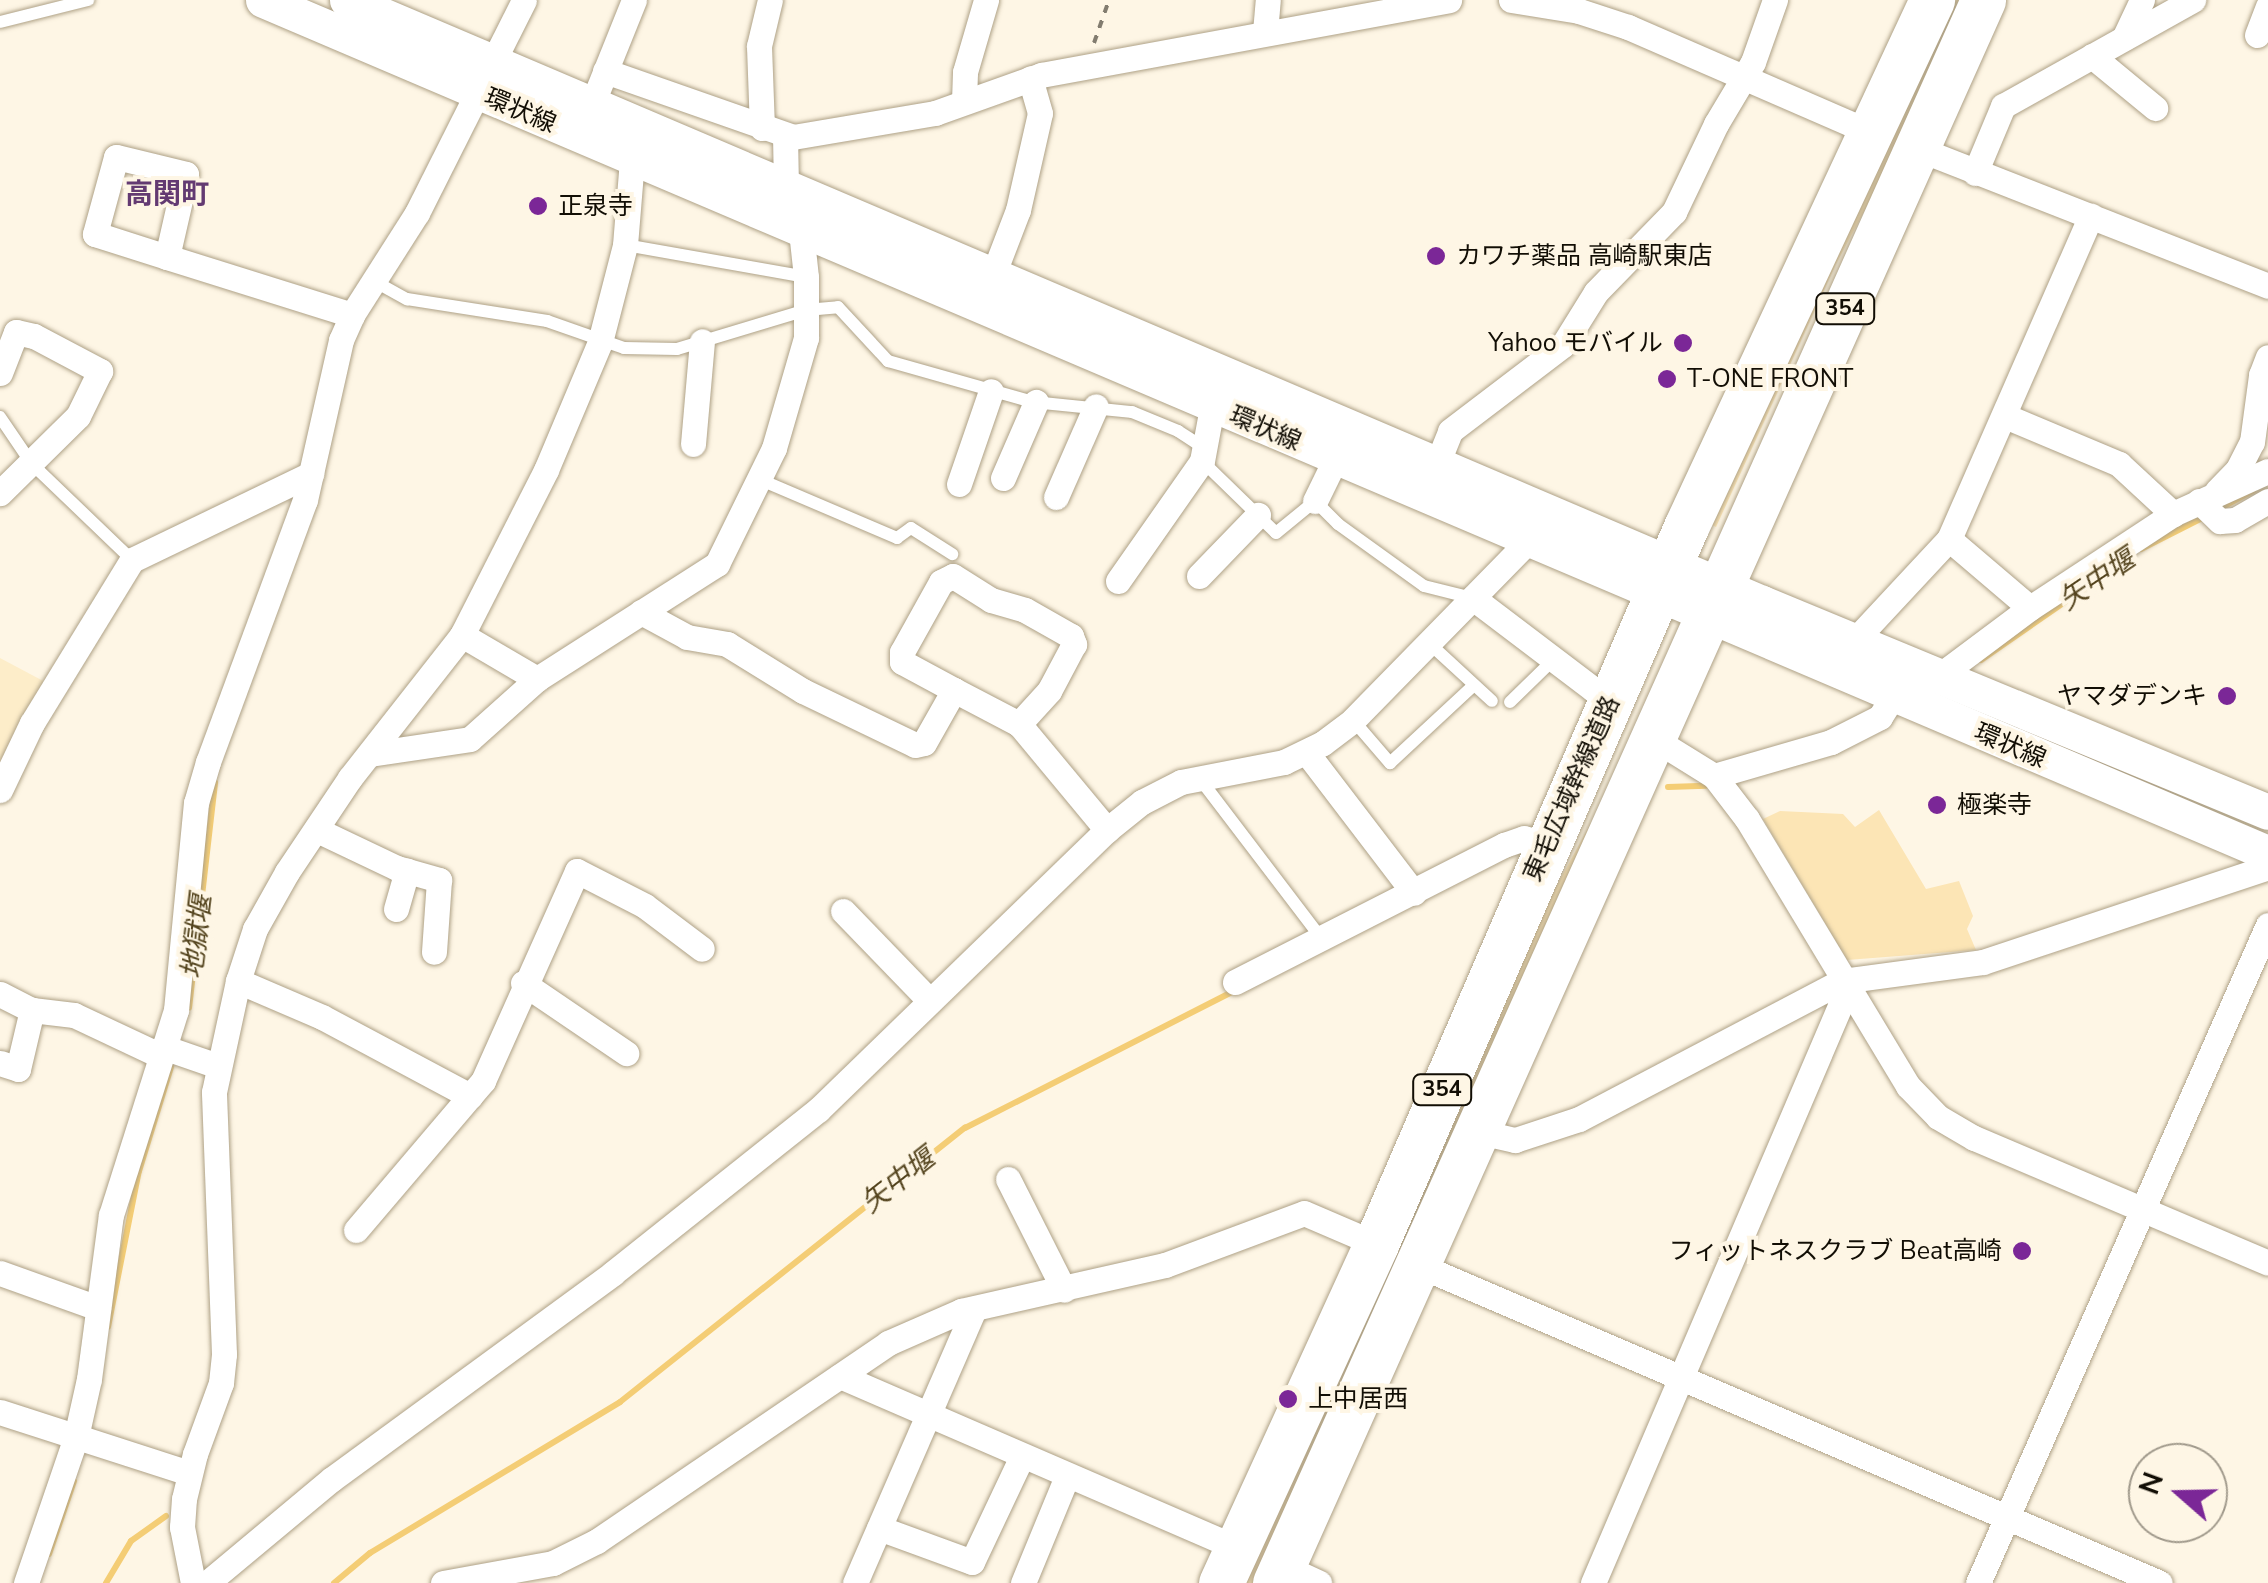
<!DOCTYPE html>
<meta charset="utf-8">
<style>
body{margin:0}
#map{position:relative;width:2268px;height:1583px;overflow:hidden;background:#fef6e5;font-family:"Nunito Sans","Noto Sans JP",sans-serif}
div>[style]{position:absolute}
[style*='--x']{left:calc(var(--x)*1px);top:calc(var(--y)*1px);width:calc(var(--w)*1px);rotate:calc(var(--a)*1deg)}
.built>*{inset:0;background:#fdedc9}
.green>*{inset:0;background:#fce5b5}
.stream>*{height:6px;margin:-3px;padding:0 3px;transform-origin:3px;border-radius:3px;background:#f4cd75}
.path>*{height:4px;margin-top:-2px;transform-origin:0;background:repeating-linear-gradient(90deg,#827c6f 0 8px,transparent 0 16px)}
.roads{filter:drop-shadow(0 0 2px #aea186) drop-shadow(0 0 2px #aea186)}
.lane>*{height:12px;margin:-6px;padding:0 6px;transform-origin:6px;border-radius:6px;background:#fff}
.street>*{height:25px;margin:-12.5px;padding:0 12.5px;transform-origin:12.5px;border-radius:12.5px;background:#fff}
.secondary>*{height:35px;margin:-17.5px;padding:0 17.5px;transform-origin:17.5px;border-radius:17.5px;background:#fff}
.highway>*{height:45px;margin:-22.5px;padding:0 22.5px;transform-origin:22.5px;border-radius:22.5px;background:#fff}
.dots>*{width:28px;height:28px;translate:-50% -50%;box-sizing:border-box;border:5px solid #fef6e5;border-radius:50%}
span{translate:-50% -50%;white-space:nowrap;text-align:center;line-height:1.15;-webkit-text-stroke:8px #fef6e5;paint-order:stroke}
.shield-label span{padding:2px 8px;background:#fef6e5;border:2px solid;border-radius:8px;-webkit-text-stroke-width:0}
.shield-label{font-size:22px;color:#120e05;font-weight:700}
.street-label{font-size:25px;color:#120e05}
.poi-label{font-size:25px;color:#120e05}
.left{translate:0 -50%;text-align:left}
.right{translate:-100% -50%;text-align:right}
.neighbourhood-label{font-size:28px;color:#633a72;font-weight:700}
.water-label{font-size:28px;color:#54441e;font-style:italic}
.north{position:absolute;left:2128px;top:1443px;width:100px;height:100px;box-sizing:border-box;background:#fef6e5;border:2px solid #a0998b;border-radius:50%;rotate:290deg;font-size:28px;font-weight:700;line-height:40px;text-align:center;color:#120e05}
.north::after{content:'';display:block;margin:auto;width:35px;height:45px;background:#7b2797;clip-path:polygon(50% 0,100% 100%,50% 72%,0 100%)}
</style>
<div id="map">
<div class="built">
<i style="clip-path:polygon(0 658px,47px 683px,0 777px)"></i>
</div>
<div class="green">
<i style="clip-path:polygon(1950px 0,1966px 0,1900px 144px,1836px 264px,1716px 527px,1712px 525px)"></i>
<i style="clip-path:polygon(1603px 801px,1256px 1583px,1238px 1583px,1552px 894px)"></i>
<i style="clip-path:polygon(1879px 810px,1926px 889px,1959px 881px,1973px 916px,1967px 929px,1976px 950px,1847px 960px,1763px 819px,1780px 811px,1843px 814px,1855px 827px)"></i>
</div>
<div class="stream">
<i style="--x:2217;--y:510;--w:42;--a:-28.4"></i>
<i style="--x:2141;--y:549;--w:73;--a:-26.9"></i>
<i style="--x:1981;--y:660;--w:178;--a:-34.7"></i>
<i style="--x:1668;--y:787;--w:38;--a:-2"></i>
<i style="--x:189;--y:1008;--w:227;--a:-83.4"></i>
<i style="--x:108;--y:1327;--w:159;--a:-78.8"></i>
<i style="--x:139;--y:1171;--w:109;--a:-72.9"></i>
<i style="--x:49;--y:1554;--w:77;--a:-71.1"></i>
<i style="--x:106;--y:1583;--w:49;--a:-59.2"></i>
<i style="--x:131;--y:1541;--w:43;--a:-35.5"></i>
<i style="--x:334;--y:1583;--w:47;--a:-39.8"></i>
<i style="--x:370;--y:1553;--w:292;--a:-31.1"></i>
<i style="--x:620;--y:1402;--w:441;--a:-38.5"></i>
<i style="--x:965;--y:1128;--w:304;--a:-27"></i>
</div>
<div class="path">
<i style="--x:1094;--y:43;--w:46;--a:-70.8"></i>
</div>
<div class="roads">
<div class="lane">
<i style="--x:0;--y:22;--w:91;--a:-14"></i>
<i style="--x:625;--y:245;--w:184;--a:10"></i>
<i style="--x:374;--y:281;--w:38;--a:29"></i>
<i style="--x:407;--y:299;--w:142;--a:8.9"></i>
<i style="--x:547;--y:321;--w:82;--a:19.3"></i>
<i style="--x:624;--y:348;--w:53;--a:1.1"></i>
<i style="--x:677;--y:349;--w:135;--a:-16.8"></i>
<i style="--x:806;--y:310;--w:32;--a:-5"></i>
<i style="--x:838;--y:307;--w:74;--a:47.2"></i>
<i style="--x:888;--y:361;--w:151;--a:15.8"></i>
<i style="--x:1033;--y:402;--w:100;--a:5.8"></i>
<i style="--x:1132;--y:412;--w:50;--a:22.4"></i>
<i style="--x:1178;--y:431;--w:31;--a:33"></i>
<i style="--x:0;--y:417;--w:57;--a:55.8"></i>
<i style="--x:32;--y:464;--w:139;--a:43.8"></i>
<i style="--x:1202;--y:461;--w:103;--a:44.2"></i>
<i style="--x:1276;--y:533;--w:50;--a:-39.4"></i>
<i style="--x:1315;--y:501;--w:33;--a:45"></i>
<i style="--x:1338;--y:524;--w:106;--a:35.8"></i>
<i style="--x:1424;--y:586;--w:49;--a:14"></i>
<i style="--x:761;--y:480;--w:148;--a:23.1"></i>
<i style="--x:897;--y:538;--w:17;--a:-36"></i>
<i style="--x:911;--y:528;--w:49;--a:32.4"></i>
<i style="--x:1430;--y:644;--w:84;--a:42.6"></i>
<i style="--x:1510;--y:702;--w:62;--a:-44.3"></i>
<i style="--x:1353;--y:720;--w:57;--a:49.3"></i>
<i style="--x:1390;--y:763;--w:113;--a:-42.9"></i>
<i style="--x:1200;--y:779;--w:200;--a:52.7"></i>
</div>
<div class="street">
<i style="--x:1511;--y:0;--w:69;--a:9.2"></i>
<i style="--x:1579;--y:11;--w:52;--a:18.1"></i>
<i style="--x:1628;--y:27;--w:266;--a:23.5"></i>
<i style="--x:1265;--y:32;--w:32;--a:-85"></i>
<i style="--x:2257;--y:35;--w:31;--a:-69"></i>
<i style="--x:2124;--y:38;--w:42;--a:-64.7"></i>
<i style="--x:2092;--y:56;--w:82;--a:39.5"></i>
<i style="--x:605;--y:71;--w:199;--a:19.3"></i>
<i style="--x:793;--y:137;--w:144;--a:-9.6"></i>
<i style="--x:935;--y:113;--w:113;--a:-19.7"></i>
<i style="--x:1041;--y:75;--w:415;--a:-10.4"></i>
<i style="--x:964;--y:101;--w:29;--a:-88"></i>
<i style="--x:965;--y:72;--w:75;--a:-73.7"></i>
<i style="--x:593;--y:102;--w:110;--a:-68.1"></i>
<i style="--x:762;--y:128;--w:82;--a:-92.1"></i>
<i style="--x:759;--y:46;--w:47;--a:-76.6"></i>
<i style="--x:1916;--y:148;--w:378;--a:21.4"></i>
<i style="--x:1975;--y:173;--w:73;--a:-67.3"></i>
<i style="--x:2003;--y:106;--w:218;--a:-29.2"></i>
<i style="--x:167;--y:257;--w:85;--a:-77.1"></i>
<i style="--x:186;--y:174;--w:72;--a:-166.3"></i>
<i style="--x:116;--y:157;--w:80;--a:105.3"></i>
<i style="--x:95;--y:234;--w:76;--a:17.7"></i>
<i style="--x:167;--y:257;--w:194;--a:17.4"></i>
<i style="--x:993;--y:275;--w:70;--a:-69"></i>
<i style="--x:1018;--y:210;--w:99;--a:-77.2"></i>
<i style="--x:1040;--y:113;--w:36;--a:-106"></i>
<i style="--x:0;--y:373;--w:44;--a:-68.7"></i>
<i style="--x:16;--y:332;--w:18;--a:13"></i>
<i style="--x:34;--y:336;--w:75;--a:27.9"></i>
<i style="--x:100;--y:371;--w:50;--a:116.1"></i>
<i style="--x:78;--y:416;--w:110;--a:135.4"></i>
<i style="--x:2005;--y:416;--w:124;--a:22.8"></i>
<i style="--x:2119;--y:464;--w:74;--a:42.8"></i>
<i style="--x:693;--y:444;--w:103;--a:-85"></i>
<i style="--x:1437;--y:464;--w:35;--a:-68"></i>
<i style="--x:1450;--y:431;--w:142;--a:-37.3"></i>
<i style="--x:1563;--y:345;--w:62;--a:-58.1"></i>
<i style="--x:1596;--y:292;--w:112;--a:-45.7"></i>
<i style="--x:1674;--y:212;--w:98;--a:-64.5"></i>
<i style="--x:1716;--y:124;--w:72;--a:-59.2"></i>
<i style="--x:1753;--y:62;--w:66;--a:-70.5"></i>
<i style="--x:1003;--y:478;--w:83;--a:-66.5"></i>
<i style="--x:959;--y:484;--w:98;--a:-71"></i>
<i style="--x:2217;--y:491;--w:30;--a:-46"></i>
<i style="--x:2238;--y:469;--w:30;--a:-63"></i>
<i style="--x:2252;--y:442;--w:68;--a:-82.3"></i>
<i style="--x:2261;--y:375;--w:19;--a:-69"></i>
<i style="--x:1056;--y:497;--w:99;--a:-66.3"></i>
<i style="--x:1315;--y:501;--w:46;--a:-64"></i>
<i style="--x:2199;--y:501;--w:29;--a:44"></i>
<i style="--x:2220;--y:521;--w:15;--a:-4"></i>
<i style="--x:2235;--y:520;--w:38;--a:-30"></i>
<i style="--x:1949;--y:539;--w:106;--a:40.4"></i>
<i style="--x:1199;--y:576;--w:85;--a:-46"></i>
<i style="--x:1118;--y:581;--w:146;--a:-55"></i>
<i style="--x:1202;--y:461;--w:55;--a:-79.5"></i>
<i style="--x:1473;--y:598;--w:151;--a:37.2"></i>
<i style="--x:1593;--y:689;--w:21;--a:25"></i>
<i style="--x:641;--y:612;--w:52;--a:28.5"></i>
<i style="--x:687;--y:637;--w:41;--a:9.9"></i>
<i style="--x:727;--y:644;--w:89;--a:31.7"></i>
<i style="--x:803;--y:691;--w:124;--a:25.7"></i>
<i style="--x:915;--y:745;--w:9;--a:-13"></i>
<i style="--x:924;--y:743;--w:61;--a:-60.5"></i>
<i style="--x:954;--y:690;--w:73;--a:27.6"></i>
<i style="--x:1019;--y:724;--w:138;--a:50.3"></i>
<i style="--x:462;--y:635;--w:87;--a:30.4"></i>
<i style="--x:1854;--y:641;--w:139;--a:-47"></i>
<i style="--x:1949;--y:539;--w:353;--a:-66.3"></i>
<i style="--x:1939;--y:676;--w:114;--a:-36.8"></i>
<i style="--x:2030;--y:608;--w:171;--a:-33.3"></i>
<i style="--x:2173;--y:514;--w:104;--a:-24.4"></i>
<i style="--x:954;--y:690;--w:59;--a:-151.7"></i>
<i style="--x:902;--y:662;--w:10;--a:-90"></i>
<i style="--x:902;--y:652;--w:80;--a:-60.9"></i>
<i style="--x:941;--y:582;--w:13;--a:-27"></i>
<i style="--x:953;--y:576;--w:45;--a:32.3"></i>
<i style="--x:991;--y:600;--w:35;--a:16"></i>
<i style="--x:1025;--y:610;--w:53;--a:29.5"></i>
<i style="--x:1071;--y:636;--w:9;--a:69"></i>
<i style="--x:1074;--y:644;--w:53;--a:118"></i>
<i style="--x:1049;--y:691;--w:45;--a:132.3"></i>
<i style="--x:1656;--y:740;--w:68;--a:31.8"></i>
<i style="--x:1714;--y:776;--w:54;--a:52.5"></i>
<i style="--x:1747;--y:819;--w:312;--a:58.9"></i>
<i style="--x:1908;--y:1086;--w:43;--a:45.9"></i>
<i style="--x:1938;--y:1117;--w:42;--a:30.3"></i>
<i style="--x:1974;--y:1138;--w:319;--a:23"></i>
<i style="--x:1307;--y:753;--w:176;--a:52.6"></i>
<i style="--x:370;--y:754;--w:101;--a:-8.5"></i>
<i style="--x:470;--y:739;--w:90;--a:-41.8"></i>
<i style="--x:537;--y:679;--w:214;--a:-32.6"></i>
<i style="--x:717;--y:564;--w:129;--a:-63.8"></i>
<i style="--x:774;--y:448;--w:115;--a:-73.8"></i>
<i style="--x:806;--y:338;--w:61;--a:-90"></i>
<i style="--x:806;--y:277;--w:46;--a:-96.2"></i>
<i style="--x:801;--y:231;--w:46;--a:-108.8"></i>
<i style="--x:786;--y:187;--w:51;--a:-91.1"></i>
<i style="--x:1714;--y:776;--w:122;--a:-16.2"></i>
<i style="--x:1831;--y:742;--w:55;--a:-27"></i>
<i style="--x:1880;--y:717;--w:25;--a:-58"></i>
<i style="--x:0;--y:790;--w:74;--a:-64.5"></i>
<i style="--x:32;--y:723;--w:191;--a:-58.5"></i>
<i style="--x:132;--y:560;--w:199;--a:-25.7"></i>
<i style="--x:317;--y:830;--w:89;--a:25.4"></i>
<i style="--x:397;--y:868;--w:44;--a:15.9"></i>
<i style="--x:439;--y:880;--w:72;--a:94"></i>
<i style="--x:396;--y:909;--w:40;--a:-74"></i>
<i style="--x:843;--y:911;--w:125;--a:46"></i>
<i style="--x:238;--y:981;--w:91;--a:23.2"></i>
<i style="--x:322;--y:1017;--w:168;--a:28.1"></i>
<i style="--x:470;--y:1096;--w:20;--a:-49"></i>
<i style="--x:483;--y:1081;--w:230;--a:-65.9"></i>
<i style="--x:577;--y:871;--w:76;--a:27.2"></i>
<i style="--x:645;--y:906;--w:71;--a:37"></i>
<i style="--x:1235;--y:982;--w:302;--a:-27"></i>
<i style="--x:1504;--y:845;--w:21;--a:-19"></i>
<i style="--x:1524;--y:838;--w:24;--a:15"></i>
<i style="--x:523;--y:983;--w:125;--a:34.2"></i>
<i style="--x:0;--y:994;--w:36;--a:27"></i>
<i style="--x:32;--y:1010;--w:42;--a:6.8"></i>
<i style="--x:74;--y:1015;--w:96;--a:25.2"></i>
<i style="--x:163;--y:1047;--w:58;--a:19.1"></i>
<i style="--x:0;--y:1063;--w:19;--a:18"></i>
<i style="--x:18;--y:1069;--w:61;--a:-76.7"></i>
<i style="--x:1480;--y:1132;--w:36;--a:13"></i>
<i style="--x:1515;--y:1140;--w:67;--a:-18.2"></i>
<i style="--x:1579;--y:1119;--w:297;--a:-27.7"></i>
<i style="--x:1842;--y:981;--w:142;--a:-7.7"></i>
<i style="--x:1983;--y:962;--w:300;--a:-18.4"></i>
<i style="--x:1008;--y:1179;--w:124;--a:63.2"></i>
<i style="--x:356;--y:1230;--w:176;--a:-49.6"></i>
<i style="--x:1418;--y:1265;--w:807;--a:23.2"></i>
<i style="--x:0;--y:1273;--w:104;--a:19.7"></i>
<i style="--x:840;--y:1376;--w:433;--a:23.4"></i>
<i style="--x:0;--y:1412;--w:199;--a:17.9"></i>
<i style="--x:879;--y:1528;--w:99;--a:20.1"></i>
<i style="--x:972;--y:1562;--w:117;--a:-64.7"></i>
<i style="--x:1283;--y:1566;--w:40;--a:25"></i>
<i style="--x:26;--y:1583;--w:154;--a:-71.1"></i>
<i style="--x:76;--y:1437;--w:59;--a:-77.4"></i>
<i style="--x:89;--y:1379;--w:165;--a:-82.4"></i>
<i style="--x:111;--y:1215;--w:215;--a:-72.4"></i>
<i style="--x:176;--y:1010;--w:208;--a:-84.5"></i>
<i style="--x:196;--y:803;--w:43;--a:-73.7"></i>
<i style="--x:208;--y:762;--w:279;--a:-69.7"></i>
<i style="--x:305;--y:500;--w:164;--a:-77.3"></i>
<i style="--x:341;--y:340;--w:27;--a:-66"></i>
<i style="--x:352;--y:315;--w:121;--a:-57.5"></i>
<i style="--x:417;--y:213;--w:238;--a:-63.3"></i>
<i style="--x:193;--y:1583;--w:57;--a:-101.1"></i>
<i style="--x:182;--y:1527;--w:28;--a:-86"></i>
<i style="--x:184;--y:1499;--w:46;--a:-76.3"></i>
<i style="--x:195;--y:1454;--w:76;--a:-69.9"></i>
<i style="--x:221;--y:1383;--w:29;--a:-84"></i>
<i style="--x:224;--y:1354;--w:262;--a:-92.2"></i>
<i style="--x:214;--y:1092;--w:114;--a:-77.8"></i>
<i style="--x:238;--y:981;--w:55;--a:-71.9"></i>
<i style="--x:255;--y:929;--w:65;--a:-60.7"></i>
<i style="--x:287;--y:872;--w:113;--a:-56.2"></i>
<i style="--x:350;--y:778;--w:182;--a:-51.9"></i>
<i style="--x:462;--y:635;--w:185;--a:-63"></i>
<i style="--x:546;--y:470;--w:139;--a:-67.1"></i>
<i style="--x:600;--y:342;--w:100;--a:-75.5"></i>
<i style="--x:625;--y:245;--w:86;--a:-85.3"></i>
<i style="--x:207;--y:1583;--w:163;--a:-39.8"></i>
<i style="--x:332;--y:1479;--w:348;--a:-36.2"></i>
<i style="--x:613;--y:1273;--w:262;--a:-38.5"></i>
<i style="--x:818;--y:1110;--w:402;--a:-44.1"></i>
<i style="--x:1107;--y:830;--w:45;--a:-38.7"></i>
<i style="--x:1142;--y:802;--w:44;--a:-27.1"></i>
<i style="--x:1181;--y:782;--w:105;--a:-11"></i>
<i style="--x:1284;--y:762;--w:43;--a:-26"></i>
<i style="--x:1323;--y:743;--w:38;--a:-37"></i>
<i style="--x:1353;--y:720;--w:255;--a:-45.6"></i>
<i style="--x:443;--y:1583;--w:112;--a:-10.3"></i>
<i style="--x:553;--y:1563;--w:49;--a:-26.6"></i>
<i style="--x:597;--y:1541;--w:352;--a:-34.2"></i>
<i style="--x:888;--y:1343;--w:80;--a:-23.7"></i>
<i style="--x:961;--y:1311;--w:209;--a:-12.7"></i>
<i style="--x:1165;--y:1265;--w:148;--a:-20.5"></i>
<i style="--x:1304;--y:1213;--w:78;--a:23.3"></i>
<i style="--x:855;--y:1583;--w:299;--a:-66.5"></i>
<i style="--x:1023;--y:1583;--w:116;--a:-67.6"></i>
<i style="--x:1593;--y:1583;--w:628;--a:-66.83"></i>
<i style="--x:1840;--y:1006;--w:25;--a:-85"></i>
<i style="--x:1978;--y:1583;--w:719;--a:-66.22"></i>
</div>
<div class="secondary">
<i style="--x:263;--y:0;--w:2179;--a:23.05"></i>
<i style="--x:347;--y:0;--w:1538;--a:23.08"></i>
<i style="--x:1762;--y:603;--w:547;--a:22.44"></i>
</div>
<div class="highway">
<i style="--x:1221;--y:1583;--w:373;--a:-65.4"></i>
<i style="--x:1376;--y:1244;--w:781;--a:-66.62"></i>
<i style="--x:1686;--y:527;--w:582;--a:-64.98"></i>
<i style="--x:1275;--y:1583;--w:1734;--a:-65.9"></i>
</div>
</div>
<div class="dots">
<i style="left:538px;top:206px;background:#7b2797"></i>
<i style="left:1436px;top:256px;background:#7b2797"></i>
<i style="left:1683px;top:343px;background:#7b2797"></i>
<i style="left:1667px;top:379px;background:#7b2797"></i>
<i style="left:2227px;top:696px;background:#7b2797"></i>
<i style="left:1937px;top:805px;background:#7b2797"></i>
<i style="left:2022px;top:1251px;background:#7b2797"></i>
<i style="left:1288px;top:1399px;background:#7b2797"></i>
</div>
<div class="shield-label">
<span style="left:1845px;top:309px">354</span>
<span style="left:1442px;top:1090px">354</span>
</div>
<div class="street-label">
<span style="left:520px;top:111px;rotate:23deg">環状線</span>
<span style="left:1265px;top:429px;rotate:23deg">環状線</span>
<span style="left:2010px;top:746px;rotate:23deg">環状線</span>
<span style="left:1572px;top:789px;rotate:-66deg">東毛広域幹線道路</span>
</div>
<div class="poi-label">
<span class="left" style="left:558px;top:206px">正泉寺</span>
<span class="left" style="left:1456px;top:256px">カワチ薬品 高崎駅東店</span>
<span class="right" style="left:1663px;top:343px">Yahoo モバイル</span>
<span class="left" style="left:1687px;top:379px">T-ONE FRONT</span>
<span class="right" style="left:2207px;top:696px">ヤマダデンキ</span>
<span class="left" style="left:1957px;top:805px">極楽寺</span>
<span class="right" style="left:2002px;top:1251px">フィットネスクラブ Beat高崎</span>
<span class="left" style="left:1308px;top:1399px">上中居西</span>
</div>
<div class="neighbourhood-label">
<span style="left:167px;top:194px">高関町</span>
</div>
<div class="water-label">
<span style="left:2097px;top:580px;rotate:-34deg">矢中堰</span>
<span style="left:197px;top:937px;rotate:-83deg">地獄堰</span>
<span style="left:898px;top:1181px;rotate:-38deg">矢中堰</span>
</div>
<div class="north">N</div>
</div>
